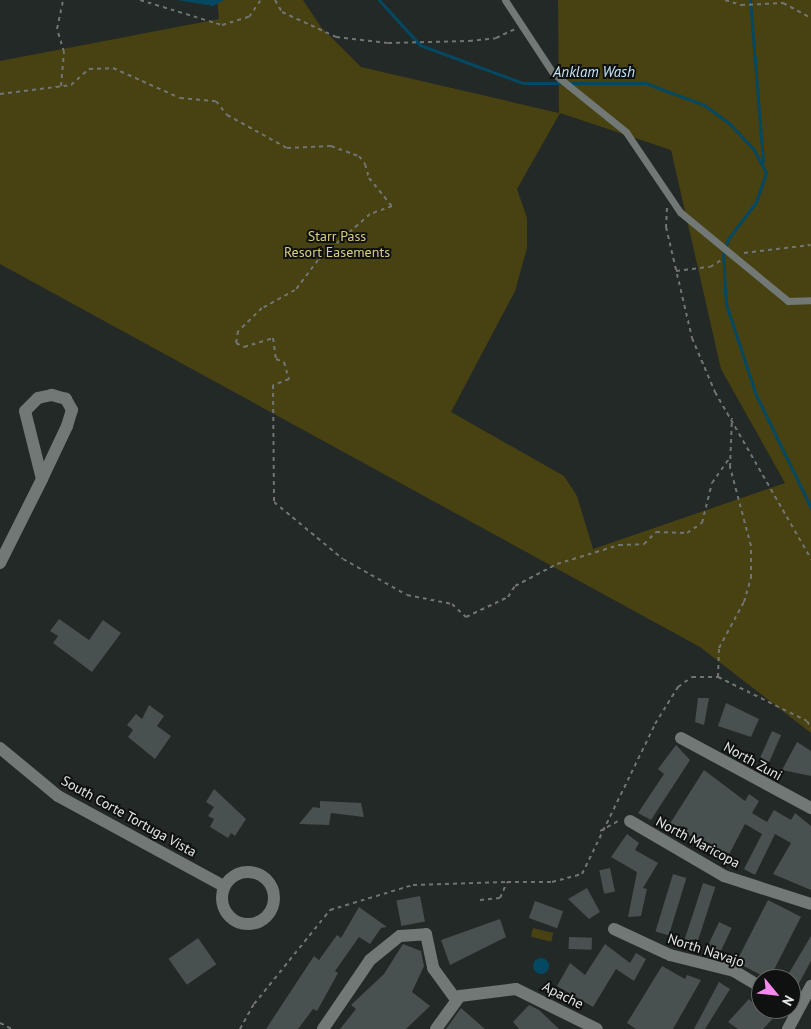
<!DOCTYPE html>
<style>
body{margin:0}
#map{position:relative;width:811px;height:1029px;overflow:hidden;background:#232927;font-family:"PT Sans",sans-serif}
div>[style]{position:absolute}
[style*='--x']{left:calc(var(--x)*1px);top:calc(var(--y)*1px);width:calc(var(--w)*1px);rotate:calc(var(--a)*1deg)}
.green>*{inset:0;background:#484111;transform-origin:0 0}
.water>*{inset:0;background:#044862}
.round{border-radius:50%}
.stream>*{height:3px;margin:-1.5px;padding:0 1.5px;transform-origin:1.5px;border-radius:1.5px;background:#044862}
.building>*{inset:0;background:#485050;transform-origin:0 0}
.path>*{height:2px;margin-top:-1px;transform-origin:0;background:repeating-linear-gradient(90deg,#707573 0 4px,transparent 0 8px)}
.service>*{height:7px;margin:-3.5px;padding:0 3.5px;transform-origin:3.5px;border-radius:3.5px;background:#717875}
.minor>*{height:12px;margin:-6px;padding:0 6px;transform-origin:6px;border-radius:6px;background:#717875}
.minor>.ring{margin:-6px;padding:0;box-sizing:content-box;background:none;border:12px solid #717875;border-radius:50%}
span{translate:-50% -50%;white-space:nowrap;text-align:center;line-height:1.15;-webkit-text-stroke:4px #0f1110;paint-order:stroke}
.park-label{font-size:14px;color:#dbcf7c}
.street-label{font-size:14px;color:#e4e8e6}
.water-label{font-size:15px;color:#c4e5f6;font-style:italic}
.north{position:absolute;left:751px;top:969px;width:50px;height:50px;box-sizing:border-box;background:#0f1110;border:1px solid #646766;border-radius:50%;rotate:118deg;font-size:14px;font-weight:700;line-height:20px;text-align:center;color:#e4e8e6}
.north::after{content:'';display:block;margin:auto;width:18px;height:22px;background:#f689ed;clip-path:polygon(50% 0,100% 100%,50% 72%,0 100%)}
</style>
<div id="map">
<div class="green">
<i style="clip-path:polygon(evenodd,217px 0,303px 0,321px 27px,361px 67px,559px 113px,558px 0,811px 0,811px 733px,700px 647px,0 264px,0 61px,219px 19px,217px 0,560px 113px,671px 150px,721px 369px,785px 483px,593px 549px,577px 496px,564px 476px,451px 412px,515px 291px,527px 248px,527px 218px,517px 189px,560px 113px)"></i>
<i style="left:533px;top:928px;width:21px;height:9px;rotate:14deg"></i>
</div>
<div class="water">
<i style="clip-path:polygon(177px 0,224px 0,213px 6px)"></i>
<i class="round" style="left:533px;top:958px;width:16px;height:16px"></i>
</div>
<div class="stream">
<i style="--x:379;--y:0;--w:61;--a:47.7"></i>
<i style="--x:420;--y:45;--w:110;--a:20.3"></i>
<i style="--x:523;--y:83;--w:122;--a:0"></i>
<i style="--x:645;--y:83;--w:63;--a:20.4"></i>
<i style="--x:704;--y:105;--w:32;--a:36"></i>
<i style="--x:730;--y:124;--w:35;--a:47"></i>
<i style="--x:754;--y:150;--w:26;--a:62"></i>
<i style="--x:766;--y:173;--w:31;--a:109"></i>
<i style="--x:756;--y:202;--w:46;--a:127.1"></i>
<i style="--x:728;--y:239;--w:16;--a:108"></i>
<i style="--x:723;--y:254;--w:50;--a:86.6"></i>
<i style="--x:726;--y:304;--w:96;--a:71.8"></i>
<i style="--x:756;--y:395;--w:126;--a:64"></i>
<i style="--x:750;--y:0;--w:162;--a:85.4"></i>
</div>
<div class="building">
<i style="clip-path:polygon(59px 619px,89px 640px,103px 620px,121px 633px,92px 672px,53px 643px,58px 636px,50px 631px)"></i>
<i style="clip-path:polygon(698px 698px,709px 698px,704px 725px,695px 722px)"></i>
<i style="clip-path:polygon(726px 703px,759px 719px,751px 737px,718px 726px)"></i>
<i style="clip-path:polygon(149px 705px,164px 716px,157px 726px,171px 736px,155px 759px,128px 737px,133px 730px,127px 725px,136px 714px,142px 719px)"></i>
<i style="left:772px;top:731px;width:10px;height:31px;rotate:24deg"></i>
<i style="clip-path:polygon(797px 742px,811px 751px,811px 776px,782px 770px)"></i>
<i style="clip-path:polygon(676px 745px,690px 760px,651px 820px,638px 813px,664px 774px,658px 769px)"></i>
<i style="clip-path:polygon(704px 770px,745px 801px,749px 794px,759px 801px,752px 813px,767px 822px,774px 810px,791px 820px,795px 813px,811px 826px,811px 890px,773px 874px,791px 843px,775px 834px,755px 875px,744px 869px,762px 834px,745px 824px,725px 862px,713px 856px,716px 851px,680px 830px,677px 836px,666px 830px)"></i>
<i style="clip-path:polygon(214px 789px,246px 819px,235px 836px,231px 833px,228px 838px,210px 827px,214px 819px,208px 816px,214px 807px,206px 802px)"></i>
<i style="clip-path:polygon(320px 801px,361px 803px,364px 817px,331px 813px,329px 825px,299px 824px,313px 807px,320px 808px)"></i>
<i style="clip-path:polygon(627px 834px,639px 843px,635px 850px,658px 863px,643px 888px,647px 889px,641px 916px,628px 917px,637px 872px,611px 857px)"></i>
<i style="left:610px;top:868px;width:24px;height:11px;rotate:78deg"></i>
<i style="left:673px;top:874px;width:14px;height:60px;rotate:17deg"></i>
<i style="left:703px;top:883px;width:13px;height:65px;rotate:18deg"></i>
<i style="clip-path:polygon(587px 888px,600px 912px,589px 919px,568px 899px)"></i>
<i style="left:420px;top:896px;width:26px;height:24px;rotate:79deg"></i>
<i style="left:768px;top:900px;width:37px;height:70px;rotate:27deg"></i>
<i style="left:535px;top:901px;width:30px;height:18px;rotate:20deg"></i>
<i style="clip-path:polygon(359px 907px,387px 927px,381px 928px,370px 944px,359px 937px,335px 971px,338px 973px,317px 1011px,313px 1009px,298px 1029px,266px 1029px,314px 956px,319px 960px,337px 935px,341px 938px)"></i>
<i style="clip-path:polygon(500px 919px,506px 937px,450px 965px,441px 940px)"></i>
<i style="left:719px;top:922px;width:14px;height:34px;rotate:25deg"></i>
<i style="clip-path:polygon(811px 936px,811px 961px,798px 985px,786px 978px)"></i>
<i style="left:569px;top:937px;width:23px;height:12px;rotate:2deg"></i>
<i style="left:198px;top:938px;width:32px;height:36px;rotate:55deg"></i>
<i style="clip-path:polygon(403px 944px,421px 951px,424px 966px,412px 992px,430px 1006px,406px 1029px,340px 1029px,356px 1009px,351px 1005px,384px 974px)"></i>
<i style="clip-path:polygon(605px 944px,630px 963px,636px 953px,646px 959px,634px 981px,616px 969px,593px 1007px,557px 986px,570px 963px,585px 975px)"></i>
<i style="clip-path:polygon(662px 966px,685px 979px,687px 975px,701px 980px,673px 1029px,636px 1029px,627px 1023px)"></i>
<i style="clip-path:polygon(719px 982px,730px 989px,705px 1029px,694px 1029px)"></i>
<i style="clip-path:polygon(749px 999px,764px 1014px,782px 1009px,763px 1029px,738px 1029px,728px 1022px)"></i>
<i style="clip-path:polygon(529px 1005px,539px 1010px,559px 1029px,519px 1029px,513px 1022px)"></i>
<i style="clip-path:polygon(461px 1008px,485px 1029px,446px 1029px)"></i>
</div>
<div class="path">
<i style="--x:140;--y:0;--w:86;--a:17"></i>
<i style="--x:222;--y:25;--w:28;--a:-17"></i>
<i style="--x:249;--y:17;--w:21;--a:-55"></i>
<i style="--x:275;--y:0;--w:14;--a:60"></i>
<i style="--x:282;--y:12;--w:60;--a:24.8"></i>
<i style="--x:336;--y:37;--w:52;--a:6.6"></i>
<i style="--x:388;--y:43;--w:81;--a:-1.4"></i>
<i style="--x:469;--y:41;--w:27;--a:-6"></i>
<i style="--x:496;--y:38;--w:21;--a:-25"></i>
<i style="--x:725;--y:0;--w:17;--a:17"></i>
<i style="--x:741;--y:5;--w:42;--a:-2.7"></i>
<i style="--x:783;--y:3;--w:32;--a:28"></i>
<i style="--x:61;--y:86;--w:34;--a:-85"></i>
<i style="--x:64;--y:52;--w:24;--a:-107"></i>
<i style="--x:57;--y:29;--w:30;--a:-78"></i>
<i style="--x:0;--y:94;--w:72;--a:-7.2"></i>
<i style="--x:71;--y:85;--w:24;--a:-42"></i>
<i style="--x:89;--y:69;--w:24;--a:-2"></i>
<i style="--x:113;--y:68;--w:73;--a:24.1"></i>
<i style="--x:180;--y:98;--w:36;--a:5"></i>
<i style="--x:216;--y:101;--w:18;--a:52"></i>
<i style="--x:227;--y:115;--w:68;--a:28.8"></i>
<i style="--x:287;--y:148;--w:44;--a:-2.6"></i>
<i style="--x:331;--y:146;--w:30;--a:20"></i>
<i style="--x:359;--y:156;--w:10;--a:53"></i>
<i style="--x:365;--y:164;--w:15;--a:74"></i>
<i style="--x:369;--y:178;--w:36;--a:51"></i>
<i style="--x:392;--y:206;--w:23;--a:160"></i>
<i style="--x:370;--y:214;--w:69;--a:138.5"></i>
<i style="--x:318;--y:260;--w:38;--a:127"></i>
<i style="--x:295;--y:290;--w:38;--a:151"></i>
<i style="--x:262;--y:308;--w:33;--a:136"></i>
<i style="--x:238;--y:331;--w:12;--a:99"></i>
<i style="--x:236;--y:343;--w:9;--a:27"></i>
<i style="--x:244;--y:347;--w:30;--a:-17"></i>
<i style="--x:273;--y:338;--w:21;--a:82"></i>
<i style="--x:276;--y:359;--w:9;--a:21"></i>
<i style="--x:284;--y:362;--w:18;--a:74"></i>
<i style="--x:289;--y:379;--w:17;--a:159"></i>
<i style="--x:273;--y:385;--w:117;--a:89.5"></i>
<i style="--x:274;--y:502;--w:89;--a:39.6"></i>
<i style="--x:343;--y:559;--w:73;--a:29.4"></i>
<i style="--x:407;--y:595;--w:46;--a:11.3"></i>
<i style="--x:452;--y:604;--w:19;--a:43"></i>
<i style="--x:466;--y:617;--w:47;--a:-25.5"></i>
<i style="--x:508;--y:597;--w:13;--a:-58"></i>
<i style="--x:515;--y:586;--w:47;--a:-27.6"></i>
<i style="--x:557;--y:564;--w:65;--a:-17"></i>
<i style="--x:619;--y:545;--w:25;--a:-2"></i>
<i style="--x:644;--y:544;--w:17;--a:-45"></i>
<i style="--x:656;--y:532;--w:31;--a:2"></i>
<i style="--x:687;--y:533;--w:18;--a:-34"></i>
<i style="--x:702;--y:523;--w:41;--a:-76"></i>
<i style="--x:712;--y:483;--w:32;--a:-55"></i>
<i style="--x:667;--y:208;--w:19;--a:93"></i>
<i style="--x:666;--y:227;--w:114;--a:76.8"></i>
<i style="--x:692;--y:338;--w:59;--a:66.9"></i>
<i style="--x:715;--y:392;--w:193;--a:60.1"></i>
<i style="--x:744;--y:253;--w:67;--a:-6.8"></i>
<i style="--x:676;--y:271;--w:34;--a:-7"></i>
<i style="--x:710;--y:267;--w:15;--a:-32"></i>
<i style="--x:718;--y:677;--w:99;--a:26.3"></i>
<i style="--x:807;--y:721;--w:8;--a:60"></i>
<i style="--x:600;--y:831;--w:21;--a:-29"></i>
<i style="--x:480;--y:900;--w:20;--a:-6"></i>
<i style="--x:500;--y:898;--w:17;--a:-66"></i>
<i style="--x:507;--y:882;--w:45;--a:0"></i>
<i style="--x:552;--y:882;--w:31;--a:-15"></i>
<i style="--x:582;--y:874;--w:167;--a:-64"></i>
<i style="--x:655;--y:724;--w:44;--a:-58.1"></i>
<i style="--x:678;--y:687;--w:17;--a:-36"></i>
<i style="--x:692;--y:677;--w:26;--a:0"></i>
<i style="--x:718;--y:677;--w:29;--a:-88"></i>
<i style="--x:719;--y:648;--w:52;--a:-61.5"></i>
<i style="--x:744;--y:602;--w:25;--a:-74"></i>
<i style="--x:751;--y:578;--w:32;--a:-90"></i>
<i style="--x:751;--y:546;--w:82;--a:-104.9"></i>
<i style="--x:730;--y:467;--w:49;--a:-87.7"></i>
<i style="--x:0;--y:1023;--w:13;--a:27"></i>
<i style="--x:240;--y:1029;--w:29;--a:-61"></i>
<i style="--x:254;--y:1004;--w:121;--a:-51"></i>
<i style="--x:330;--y:910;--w:87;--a:-16.8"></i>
<i style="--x:413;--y:885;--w:93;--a:-1.8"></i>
</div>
<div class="service">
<i style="--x:505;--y:0;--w:87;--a:56.7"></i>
<i style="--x:553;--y:73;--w:94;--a:38.9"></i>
<i style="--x:626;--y:132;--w:97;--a:56"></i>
<i style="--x:680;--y:212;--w:140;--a:39.5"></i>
<i style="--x:788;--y:301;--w:23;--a:-2"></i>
</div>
<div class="minor">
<i style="--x:0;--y:563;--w:94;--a:-63.4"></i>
<i style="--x:42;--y:479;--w:59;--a:-64.7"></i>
<i style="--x:67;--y:426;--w:17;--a:-73"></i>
<i style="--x:72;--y:410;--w:13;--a:-119"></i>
<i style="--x:66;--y:399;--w:15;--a:-164"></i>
<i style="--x:52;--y:395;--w:14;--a:168"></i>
<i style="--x:38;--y:398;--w:18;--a:135"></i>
<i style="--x:25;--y:411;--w:70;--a:76"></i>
<i style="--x:681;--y:738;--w:148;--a:28.3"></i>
<i style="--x:0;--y:748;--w:75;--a:39.6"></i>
<i style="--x:58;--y:796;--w:189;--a:28.5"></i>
<i style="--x:630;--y:821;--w:109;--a:30.3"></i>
<i style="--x:724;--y:876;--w:91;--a:17.8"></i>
<i class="ring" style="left:222px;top:872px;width:40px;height:40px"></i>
<i style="--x:614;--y:929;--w:62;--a:24.9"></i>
<i style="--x:670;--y:955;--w:66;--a:14"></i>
<i style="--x:734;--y:971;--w:31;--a:31"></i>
<i style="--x:323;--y:1029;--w:83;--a:-55.7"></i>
<i style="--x:370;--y:960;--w:38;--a:-39"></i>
<i style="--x:400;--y:936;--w:26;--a:-4"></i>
<i style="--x:426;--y:934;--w:35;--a:78"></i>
<i style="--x:433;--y:968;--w:39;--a:54"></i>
<i style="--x:436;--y:1029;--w:41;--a:-54"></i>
<i style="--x:460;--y:996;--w:56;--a:-7.1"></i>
<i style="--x:516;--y:989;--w:90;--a:26.3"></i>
<i style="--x:788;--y:1029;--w:49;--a:-61.9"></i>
</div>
<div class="park-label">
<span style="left:337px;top:244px">Starr Pass<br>Resort Easements</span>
</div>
<div class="street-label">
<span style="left:753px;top:761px;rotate:29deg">North Zuni</span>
<span style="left:129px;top:816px;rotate:29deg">South Corte Tortuga Vista</span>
<span style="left:698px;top:842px;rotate:28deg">North Maricopa</span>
<span style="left:706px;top:950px;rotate:18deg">North Navajo</span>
<span style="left:563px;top:995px;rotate:27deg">Apache</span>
</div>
<div class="water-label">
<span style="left:594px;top:72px">Anklam Wash</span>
</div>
<div class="north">N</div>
</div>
